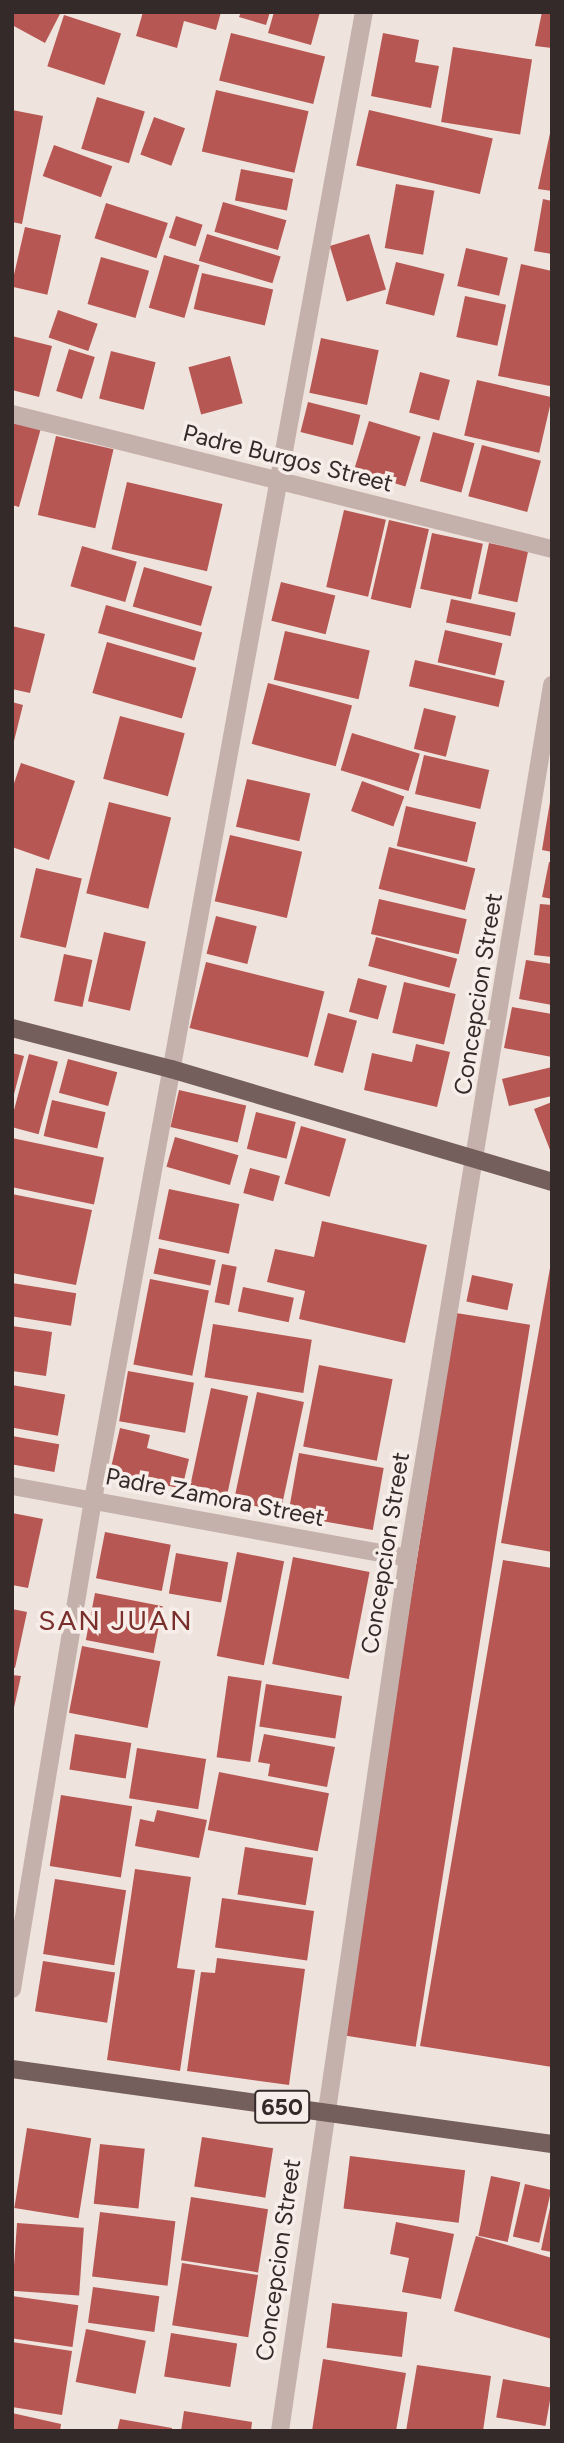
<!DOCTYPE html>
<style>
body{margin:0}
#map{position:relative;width:564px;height:2443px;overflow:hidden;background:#efe3dd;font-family:Figtree,sans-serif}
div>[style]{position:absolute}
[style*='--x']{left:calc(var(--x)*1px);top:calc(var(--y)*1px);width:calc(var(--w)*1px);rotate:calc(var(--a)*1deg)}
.building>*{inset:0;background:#b75753;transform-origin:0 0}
.minor>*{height:18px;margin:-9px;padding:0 9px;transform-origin:9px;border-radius:9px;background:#c5b1ab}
.major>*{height:18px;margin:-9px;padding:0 9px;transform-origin:9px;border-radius:9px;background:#745f5c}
span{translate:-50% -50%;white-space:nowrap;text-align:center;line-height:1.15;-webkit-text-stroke:7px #f7eee9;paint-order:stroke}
.shield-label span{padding:2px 5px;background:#f7eee9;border:2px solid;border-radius:5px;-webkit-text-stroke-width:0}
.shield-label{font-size:23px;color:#342a29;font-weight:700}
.street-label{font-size:24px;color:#342a29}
.quarter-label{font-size:28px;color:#792f2c;letter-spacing:2px}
.frame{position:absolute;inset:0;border:14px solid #342a29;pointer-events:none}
</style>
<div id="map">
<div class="building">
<i style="clip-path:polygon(12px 12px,61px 12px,45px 43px,12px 25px)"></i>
<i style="clip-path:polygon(143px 12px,221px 12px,216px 30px,184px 21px,177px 48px,136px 36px)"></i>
<i style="clip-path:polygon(241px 12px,270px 12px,266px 25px,239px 17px)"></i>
<i style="clip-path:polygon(274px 12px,320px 12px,311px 45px,268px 33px)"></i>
<i style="clip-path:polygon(542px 12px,552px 12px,552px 48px,535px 46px)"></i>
<i style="left:64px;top:15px;width:60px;height:54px;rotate:18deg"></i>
<i style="left:231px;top:33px;width:97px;height:49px;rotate:14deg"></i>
<i style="clip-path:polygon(383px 33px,419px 40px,415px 62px,439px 66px,431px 108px,371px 96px)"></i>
<i style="left:453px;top:47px;width:80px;height:76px;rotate:9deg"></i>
<i style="left:216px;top:90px;width:95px;height:63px;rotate:13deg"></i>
<i style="left:97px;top:97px;width:50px;height:54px;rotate:17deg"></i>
<i style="clip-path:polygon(12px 110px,43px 116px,22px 224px,12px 222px)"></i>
<i style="left:369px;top:110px;width:127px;height:57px;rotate:13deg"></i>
<i style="left:154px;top:117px;width:33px;height:40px;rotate:20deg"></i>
<i style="clip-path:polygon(552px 124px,552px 191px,538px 189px)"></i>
<i style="left:54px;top:145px;width:62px;height:33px;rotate:20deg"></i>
<i style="left:241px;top:169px;width:53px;height:32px;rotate:11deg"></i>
<i style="left:396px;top:184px;width:39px;height:65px;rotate:10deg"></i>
<i style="clip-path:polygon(543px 199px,552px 201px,552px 254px,534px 251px)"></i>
<i style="left:223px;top:202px;width:66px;height:31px;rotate:16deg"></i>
<i style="left:106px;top:203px;width:65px;height:37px;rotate:18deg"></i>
<i style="left:176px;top:216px;width:28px;height:23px;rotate:18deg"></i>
<i style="left:25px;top:227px;width:37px;height:61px;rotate:13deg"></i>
<i style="left:207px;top:234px;width:77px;height:28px;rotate:17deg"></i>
<i style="left:369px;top:234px;width:58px;height:41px;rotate:73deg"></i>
<i style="left:466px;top:248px;width:43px;height:39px;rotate:13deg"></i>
<i style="left:164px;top:255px;width:37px;height:55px;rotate:16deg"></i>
<i style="left:101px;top:257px;width:50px;height:49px;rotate:16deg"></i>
<i style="left:396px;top:262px;width:50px;height:43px;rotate:14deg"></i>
<i style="clip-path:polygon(521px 264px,552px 271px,550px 386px,498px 376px)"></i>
<i style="left:202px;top:273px;width:73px;height:37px;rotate:13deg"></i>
<i style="left:465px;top:296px;width:42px;height:42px;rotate:12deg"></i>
<i style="left:58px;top:310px;width:42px;height:29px;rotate:19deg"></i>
<i style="clip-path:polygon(12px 336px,52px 346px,39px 397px,12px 390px)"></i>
<i style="left:321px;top:338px;width:59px;height:56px;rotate:12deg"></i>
<i style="left:69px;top:349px;width:27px;height:44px;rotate:17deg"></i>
<i style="left:111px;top:351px;width:46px;height:49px;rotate:14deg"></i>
<i style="left:230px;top:356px;width:49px;height:43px;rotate:75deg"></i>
<i style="left:420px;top:372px;width:31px;height:42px;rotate:15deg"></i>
<i style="left:477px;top:380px;width:77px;height:57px;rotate:13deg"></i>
<i style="left:308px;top:402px;width:54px;height:31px;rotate:14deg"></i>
<i style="clip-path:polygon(12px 420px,41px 428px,19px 507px,12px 505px)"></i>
<i style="left:369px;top:421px;width:54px;height:52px;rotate:17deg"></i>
<i style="left:433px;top:432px;width:43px;height:51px;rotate:15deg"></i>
<i style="left:56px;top:436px;width:59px;height:81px;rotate:13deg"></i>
<i style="left:482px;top:445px;width:61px;height:53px;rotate:15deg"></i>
<i style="left:127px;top:482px;width:98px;height:69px;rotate:13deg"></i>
<i style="left:344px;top:510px;width:43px;height:79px;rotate:13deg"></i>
<i style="left:389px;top:520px;width:41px;height:81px;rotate:13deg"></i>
<i style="left:432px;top:533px;width:52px;height:57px;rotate:12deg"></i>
<i style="left:489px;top:543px;width:40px;height:52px;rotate:12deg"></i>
<i style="left:82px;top:546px;width:57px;height:42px;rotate:16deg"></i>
<i style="left:144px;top:567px;width:71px;height:41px;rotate:16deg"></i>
<i style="left:281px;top:582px;width:56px;height:40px;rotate:14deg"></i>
<i style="left:451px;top:599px;width:66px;height:24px;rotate:12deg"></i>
<i style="left:106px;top:605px;width:100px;height:29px;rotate:16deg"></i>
<i style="clip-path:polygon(12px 626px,45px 634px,30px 693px,12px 689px)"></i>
<i style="left:445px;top:630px;width:59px;height:33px;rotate:13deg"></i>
<i style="left:285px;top:631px;width:87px;height:50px;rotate:13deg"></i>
<i style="left:107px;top:642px;width:93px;height:53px;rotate:16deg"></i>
<i style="left:415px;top:660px;width:92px;height:27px;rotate:13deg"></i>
<i style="left:268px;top:683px;width:87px;height:63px;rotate:15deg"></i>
<i style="clip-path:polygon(12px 702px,23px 705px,13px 745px,12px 744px)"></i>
<i style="left:424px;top:708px;width:33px;height:42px;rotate:14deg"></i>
<i style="left:120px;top:716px;width:67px;height:65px;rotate:15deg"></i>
<i style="left:352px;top:733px;width:71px;height:39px;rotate:17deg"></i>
<i style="left:424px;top:755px;width:67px;height:40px;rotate:13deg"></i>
<i style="clip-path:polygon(21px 763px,75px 781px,49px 860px,12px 847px,12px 789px)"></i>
<i style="left:247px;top:779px;width:65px;height:49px;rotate:13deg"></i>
<i style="left:362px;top:781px;width:45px;height:32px;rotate:20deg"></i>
<i style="left:109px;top:802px;width:64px;height:94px;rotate:14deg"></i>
<i style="clip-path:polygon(550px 802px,552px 802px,552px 852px,542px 850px)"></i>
<i style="left:406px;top:806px;width:72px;height:41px;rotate:13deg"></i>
<i style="left:230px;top:835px;width:74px;height:68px;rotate:13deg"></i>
<i style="left:389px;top:847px;width:89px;height:43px;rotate:14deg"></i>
<i style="clip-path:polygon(549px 862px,552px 862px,552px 899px,542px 897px)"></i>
<i style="left:36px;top:868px;width:47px;height:71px;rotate:13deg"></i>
<i style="left:379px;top:899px;width:90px;height:36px;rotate:13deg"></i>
<i style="clip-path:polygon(540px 904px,552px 905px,552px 957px,534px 955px)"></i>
<i style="left:216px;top:916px;width:42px;height:39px;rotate:14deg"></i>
<i style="left:104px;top:932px;width:43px;height:71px;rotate:13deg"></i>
<i style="left:376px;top:937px;width:84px;height:30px;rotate:15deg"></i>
<i style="left:64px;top:954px;width:29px;height:48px;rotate:12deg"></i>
<i style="clip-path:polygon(526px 960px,552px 964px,552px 1005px,519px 999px)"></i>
<i style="left:206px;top:962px;width:122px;height:68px;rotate:14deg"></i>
<i style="left:358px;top:978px;width:30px;height:35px;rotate:15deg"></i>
<i style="left:404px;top:982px;width:53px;height:52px;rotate:13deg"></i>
<i style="clip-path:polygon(512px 1007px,552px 1014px,552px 1057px,504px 1048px)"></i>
<i style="left:328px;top:1013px;width:30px;height:54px;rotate:15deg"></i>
<i style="clip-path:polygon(416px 1044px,450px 1052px,437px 1107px,364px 1090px,372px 1053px,412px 1062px)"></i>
<i style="clip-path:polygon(12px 1053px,24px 1056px,13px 1098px,12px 1098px)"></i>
<i style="left:29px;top:1054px;width:30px;height:75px;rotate:15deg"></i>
<i style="left:68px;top:1059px;width:51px;height:35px;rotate:15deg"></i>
<i style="clip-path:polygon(552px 1067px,552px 1096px,509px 1106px,502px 1079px)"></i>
<i style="left:179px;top:1090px;width:69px;height:38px;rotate:13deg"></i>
<i style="left:52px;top:1100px;width:55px;height:37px;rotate:13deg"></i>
<i style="clip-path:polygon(552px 1102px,552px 1155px,534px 1109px)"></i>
<i style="left:256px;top:1112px;width:41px;height:38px;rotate:14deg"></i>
<i style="left:301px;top:1126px;width:47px;height:60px;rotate:16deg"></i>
<i style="left:175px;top:1137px;width:66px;height:31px;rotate:16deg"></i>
<i style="left:12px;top:1138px;width:94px;height:48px;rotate:12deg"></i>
<i style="left:250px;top:1168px;width:31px;height:26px;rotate:15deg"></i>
<i style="left:169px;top:1189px;width:72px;height:51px;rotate:12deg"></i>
<i style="clip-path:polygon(12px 1194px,92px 1210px,76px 1285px,12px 1273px)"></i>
<i style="clip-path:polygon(322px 1221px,427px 1245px,405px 1343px,299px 1319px,305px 1291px,267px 1282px,275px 1249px,314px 1257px)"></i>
<i style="left:159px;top:1248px;width:58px;height:26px;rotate:12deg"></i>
<i style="left:222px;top:1264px;width:15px;height:39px;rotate:11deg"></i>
<i style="clip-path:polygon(550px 1268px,552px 1269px,552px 1552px,501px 1543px)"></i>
<i style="left:472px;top:1275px;width:42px;height:27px;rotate:12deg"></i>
<i style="left:150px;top:1279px;width:60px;height:87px;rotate:11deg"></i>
<i style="left:12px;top:1283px;width:65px;height:33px;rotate:9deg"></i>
<i style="left:243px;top:1287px;width:52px;height:25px;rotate:12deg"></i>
<i style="left:456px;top:1313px;width:75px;height:731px;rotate:9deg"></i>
<i style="left:213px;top:1324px;width:100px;height:54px;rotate:9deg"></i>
<i style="clip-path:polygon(12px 1326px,52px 1332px,46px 1376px,12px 1371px)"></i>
<i style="left:319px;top:1365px;width:75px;height:83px;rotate:11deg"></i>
<i style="left:128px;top:1371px;width:67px;height:51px;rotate:10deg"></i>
<i style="left:12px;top:1385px;width:54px;height:42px;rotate:10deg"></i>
<i style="left:211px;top:1388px;width:38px;height:101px;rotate:12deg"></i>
<i style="left:257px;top:1392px;width:48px;height:112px;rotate:12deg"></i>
<i style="clip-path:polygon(120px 1428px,150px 1435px,147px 1448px,189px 1459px,182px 1489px,110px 1472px)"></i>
<i style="left:12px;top:1436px;width:48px;height:28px;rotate:10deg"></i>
<i style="left:299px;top:1453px;width:86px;height:63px;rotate:10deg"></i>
<i style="clip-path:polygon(12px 1513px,43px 1519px,28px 1588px,12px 1585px)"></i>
<i style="left:105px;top:1532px;width:67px;height:47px;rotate:11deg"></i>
<i style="left:237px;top:1552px;width:48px;height:106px;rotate:11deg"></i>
<i style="left:176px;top:1553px;width:53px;height:41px;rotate:10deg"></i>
<i style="left:293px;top:1557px;width:78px;height:109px;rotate:11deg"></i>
<i style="clip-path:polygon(503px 1560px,552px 1568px,552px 2067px,420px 2046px)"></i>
<i style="left:95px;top:1593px;width:69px;height:48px;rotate:11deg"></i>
<i style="clip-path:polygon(12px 1609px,27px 1612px,15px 1668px,12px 1667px)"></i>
<i style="left:82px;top:1646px;width:80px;height:68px;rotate:11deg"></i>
<i style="clip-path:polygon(12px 1675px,21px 1676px,13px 1712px,12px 1712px)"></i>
<i style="left:228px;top:1676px;width:34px;height:82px;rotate:8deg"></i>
<i style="left:266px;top:1684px;width:77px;height:43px;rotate:9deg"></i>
<i style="left:75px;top:1734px;width:57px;height:36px;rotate:9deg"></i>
<i style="clip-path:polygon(264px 1734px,335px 1747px,327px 1787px,268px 1776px,270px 1764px,258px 1762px)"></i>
<i style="left:137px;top:1748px;width:70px;height:51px;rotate:9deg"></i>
<i style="left:219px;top:1772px;width:112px;height:59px;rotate:11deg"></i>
<i style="left:61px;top:1795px;width:72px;height:72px;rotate:9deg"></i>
<i style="clip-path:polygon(157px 1810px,207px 1820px,199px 1858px,135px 1846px,140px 1819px,154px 1822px)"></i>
<i style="left:245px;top:1847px;width:69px;height:48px;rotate:9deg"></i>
<i style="clip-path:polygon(135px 1869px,191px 1877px,177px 1968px,195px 1970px,180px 2071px,107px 2060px)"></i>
<i style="left:55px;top:1879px;width:72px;height:76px;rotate:9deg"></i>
<i style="left:222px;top:1898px;width:93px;height:50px;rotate:8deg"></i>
<i style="clip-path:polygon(217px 1958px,305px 1969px,289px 2085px,187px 2071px,201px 1972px,215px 1973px)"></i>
<i style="left:43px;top:1961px;width:73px;height:51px;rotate:9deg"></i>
<i style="left:27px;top:2128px;width:65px;height:81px;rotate:9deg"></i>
<i style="left:202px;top:2137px;width:72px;height:50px;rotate:9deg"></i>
<i style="left:100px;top:2144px;width:45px;height:60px;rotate:6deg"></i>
<i style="left:350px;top:2156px;width:116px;height:53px;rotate:7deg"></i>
<i style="left:491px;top:2176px;width:30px;height:61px;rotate:12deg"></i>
<i style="left:525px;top:2184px;width:27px;height:54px;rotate:13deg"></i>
<i style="left:191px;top:2197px;width:78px;height:64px;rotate:9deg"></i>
<i style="clip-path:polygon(551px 2203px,552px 2203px,552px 2252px,541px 2250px)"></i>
<i style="left:100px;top:2212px;width:76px;height:65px;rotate:7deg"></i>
<i style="clip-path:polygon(396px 2222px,454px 2234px,441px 2299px,402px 2292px,409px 2258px,390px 2254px)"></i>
<i style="left:17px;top:2223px;width:67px;height:68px;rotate:4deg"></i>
<i style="clip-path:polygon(476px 2236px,552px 2258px,552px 2339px,454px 2311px)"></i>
<i style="left:182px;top:2263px;width:77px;height:63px;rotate:9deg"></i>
<i style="left:93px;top:2287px;width:67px;height:36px;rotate:8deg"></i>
<i style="left:12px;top:2296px;width:67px;height:42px;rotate:8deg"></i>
<i style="left:332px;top:2303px;width:76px;height:45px;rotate:7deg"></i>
<i style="left:86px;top:2329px;width:61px;height:54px;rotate:11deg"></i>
<i style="left:171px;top:2333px;width:67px;height:44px;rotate:9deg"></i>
<i style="clip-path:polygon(12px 2342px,72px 2351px,62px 2415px,12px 2407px)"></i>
<i style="clip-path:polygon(323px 2359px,406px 2373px,396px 2431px,312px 2431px)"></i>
<i style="clip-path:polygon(417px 2365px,491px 2376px,483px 2431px,406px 2431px)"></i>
<i style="left:503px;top:2379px;width:50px;height:39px;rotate:10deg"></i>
<i style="clip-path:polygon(184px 2411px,252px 2422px,251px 2431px,181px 2431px)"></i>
<i style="clip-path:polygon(12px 2413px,61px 2424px,60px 2431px,12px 2431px)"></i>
<i style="clip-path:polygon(120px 2419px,172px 2428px,172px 2431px,117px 2431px)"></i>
</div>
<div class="minor">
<i style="--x:12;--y:414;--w:557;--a:14.04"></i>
<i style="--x:12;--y:1486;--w:402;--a:10.3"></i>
<i style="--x:12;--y:1989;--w:496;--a:-80.6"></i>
<i style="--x:93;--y:1500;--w:1512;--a:-79.68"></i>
<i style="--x:280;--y:2431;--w:882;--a:-81.66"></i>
<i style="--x:408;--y:1558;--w:885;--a:-80.63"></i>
</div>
<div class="major">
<i style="--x:12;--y:1028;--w:164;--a:14.5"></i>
<i style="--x:171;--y:1069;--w:397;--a:16.5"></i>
<i style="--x:12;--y:2069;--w:545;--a:7.91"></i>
</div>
<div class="shield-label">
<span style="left:282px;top:2107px">650</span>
</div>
<div class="street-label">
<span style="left:288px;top:458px;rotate:14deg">Padre Burgos Street</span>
<span style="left:478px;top:994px;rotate:-81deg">Concepcion Street</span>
<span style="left:215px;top:1497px;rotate:11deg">Padre Zamora Street</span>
<span style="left:385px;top:1553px;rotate:-81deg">Concepcion Street</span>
<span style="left:278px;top:2260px;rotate:-82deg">Concepcion Street</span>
</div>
<div class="quarter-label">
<span style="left:116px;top:1620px">SAN JUAN</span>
</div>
<div class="frame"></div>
</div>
